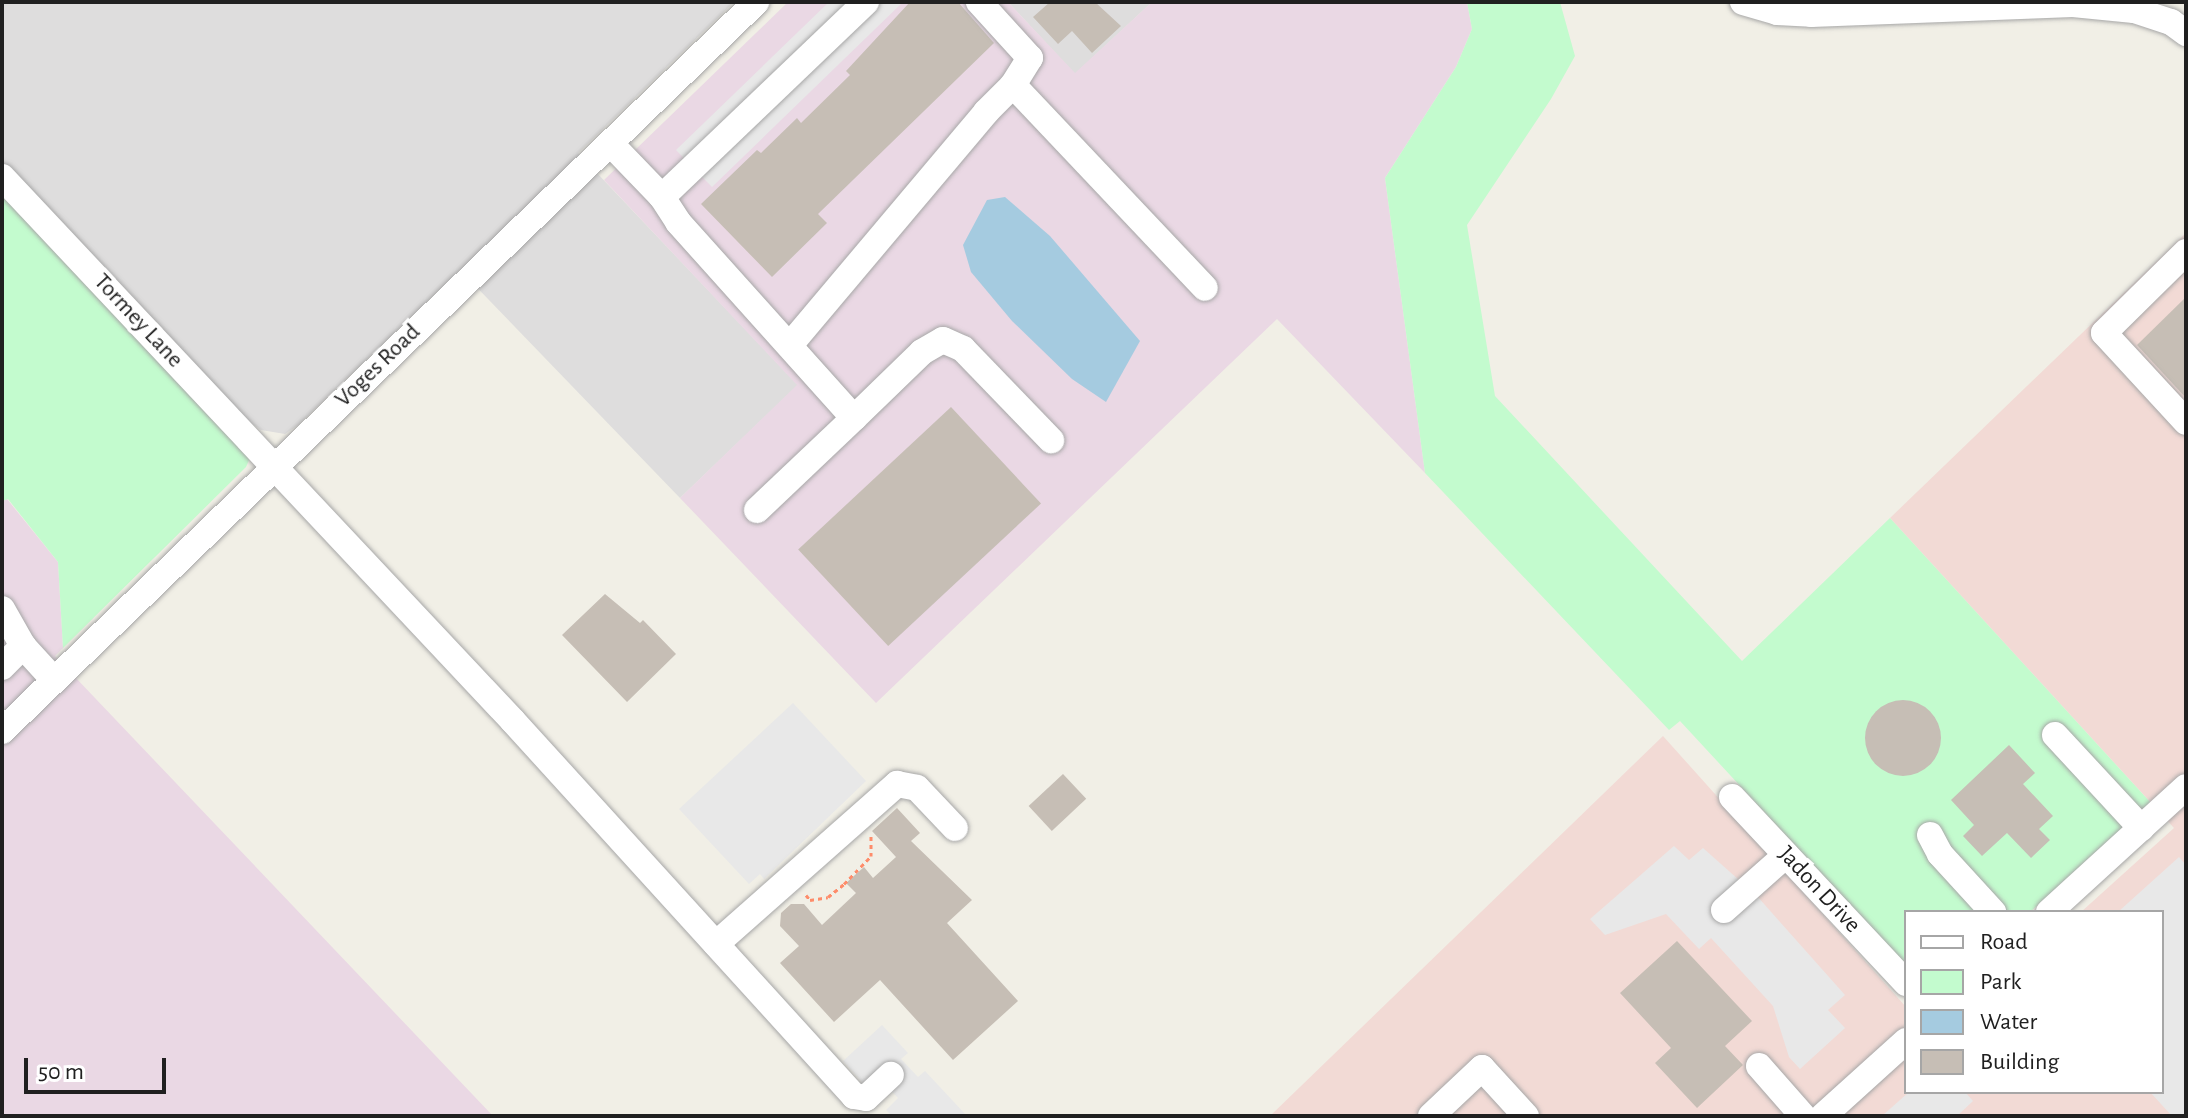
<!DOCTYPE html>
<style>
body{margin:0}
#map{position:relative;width:2188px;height:1118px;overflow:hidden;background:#f1efe6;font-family:"Alegreya Sans",sans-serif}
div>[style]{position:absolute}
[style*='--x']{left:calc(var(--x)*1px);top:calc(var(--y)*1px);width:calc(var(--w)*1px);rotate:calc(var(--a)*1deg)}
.residential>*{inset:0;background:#dedddd}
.commercial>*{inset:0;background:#f2dad5}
.industrial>*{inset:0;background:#ead8e4}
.park>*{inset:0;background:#c3fbce}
.parking>*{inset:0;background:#e8e8e8}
.water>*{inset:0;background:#a5cbe0}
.building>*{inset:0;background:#c6beb5;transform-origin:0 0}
.round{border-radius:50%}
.path>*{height:3px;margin-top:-1.5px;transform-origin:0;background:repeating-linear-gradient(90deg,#fe8c6a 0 4px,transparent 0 8px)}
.roads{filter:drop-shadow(0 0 2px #a7a7a7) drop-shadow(0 0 2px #a7a7a7)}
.minor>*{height:26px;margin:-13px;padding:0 13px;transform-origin:13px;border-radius:13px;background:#fff}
span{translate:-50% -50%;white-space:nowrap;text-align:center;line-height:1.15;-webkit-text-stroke:7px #fff;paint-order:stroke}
.street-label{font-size:24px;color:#202020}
.frame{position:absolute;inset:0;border:4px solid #202020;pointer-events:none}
.legend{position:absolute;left:1904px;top:910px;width:260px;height:184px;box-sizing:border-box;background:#fff;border:2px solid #a6a6a6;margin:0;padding:10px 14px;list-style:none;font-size:24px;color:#202020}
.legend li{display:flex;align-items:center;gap:16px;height:40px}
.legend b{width:40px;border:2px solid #a6a6a6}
.scale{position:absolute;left:24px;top:1058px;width:142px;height:36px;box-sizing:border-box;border:4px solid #202020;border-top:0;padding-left:10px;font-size:24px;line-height:28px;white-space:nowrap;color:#202020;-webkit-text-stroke:6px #fff;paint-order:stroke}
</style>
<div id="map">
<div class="residential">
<i style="clip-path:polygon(2px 2px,734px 2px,578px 153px,798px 385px,680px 498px,460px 270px,298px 425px,285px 434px,261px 430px,228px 407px,2px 166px)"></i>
<i style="clip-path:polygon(1008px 2px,1152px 2px,1075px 74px)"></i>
</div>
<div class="commercial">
<i style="clip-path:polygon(2186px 233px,2186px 1116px,1270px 1116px,1663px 736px,1906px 1007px,1906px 1092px,2162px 1092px,2162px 912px,2081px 912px,2174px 828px,1890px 518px)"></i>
</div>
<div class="industrial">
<i style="clip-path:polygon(788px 2px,1008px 2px,1075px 73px,1152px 2px,1467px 2px,1472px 29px,1456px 67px,1385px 178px,1425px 473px,1277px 319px,876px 703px,680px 498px,797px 385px,604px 180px)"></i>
<i style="clip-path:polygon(7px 499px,58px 562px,63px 648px,55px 656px,493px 1116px,2px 1116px,2px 501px)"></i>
</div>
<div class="park">
<i style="clip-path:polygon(1467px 2px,1560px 2px,1575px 56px,1551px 99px,1467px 225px,1495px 396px,1742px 661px,1890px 518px,2151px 803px,2030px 912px,1906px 912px,1906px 965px,1680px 721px,1669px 730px,1425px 473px,1385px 178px,1456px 67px,1472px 29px)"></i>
<i style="clip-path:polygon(2px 190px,250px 458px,246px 467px,63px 648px,58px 562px,8px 499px,2px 501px)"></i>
</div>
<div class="parking">
<i style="clip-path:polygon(829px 2px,903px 2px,712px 187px,676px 150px)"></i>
<i style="clip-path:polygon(793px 703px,866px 781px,764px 879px,760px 874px,749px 884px,679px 809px)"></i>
<i style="clip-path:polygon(1674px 846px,1689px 860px,1703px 848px,1757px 896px,1845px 995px,1828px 1010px,1845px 1028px,1800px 1069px,1789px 1057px,1773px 1006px,1711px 938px,1699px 949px,1666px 914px,1605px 935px,1590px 919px)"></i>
<i style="clip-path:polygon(2179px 857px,2186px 865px,2186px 1116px,2172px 1116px,2150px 1092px,2162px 1092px,2162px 912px,2118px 912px)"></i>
<i style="clip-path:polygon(882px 1025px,908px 1053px,901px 1059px,918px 1077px,925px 1071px,967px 1116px,892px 1116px,886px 1110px,898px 1098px,875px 1073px,863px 1083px,843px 1061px)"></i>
<i style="clip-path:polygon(1909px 1092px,1965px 1092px,1973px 1101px,1957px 1116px,1882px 1116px)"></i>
</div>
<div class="water">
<i style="clip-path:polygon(1005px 197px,1050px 236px,1140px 341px,1106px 402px,1072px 379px,1012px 321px,971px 272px,963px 245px,987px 200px)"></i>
</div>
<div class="building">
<i style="clip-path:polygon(910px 2px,958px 2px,994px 43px,818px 214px,827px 223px,772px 277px,701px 204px,757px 150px,761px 153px,797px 118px,801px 123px,850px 75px,846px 71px)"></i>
<i style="clip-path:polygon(1050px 2px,1095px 2px,1121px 26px,1092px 53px,1072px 31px,1058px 44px,1033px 17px)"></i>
<i style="clip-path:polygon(2186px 297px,2186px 398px,2137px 345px)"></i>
<i style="left:951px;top:407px;width:132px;height:209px;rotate:47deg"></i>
<i style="clip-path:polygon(605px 594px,640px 623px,643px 620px,676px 654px,627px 702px,562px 635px)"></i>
<i class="round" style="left:1865px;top:700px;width:76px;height:76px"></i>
<i style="clip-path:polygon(2009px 745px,2035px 773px,2023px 784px,2053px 816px,2039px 829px,2050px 840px,2031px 858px,2007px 833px,1982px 856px,1963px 836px,1974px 825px,1951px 800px)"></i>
<i style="left:1063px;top:774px;width:34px;height:47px;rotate:47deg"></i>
<i style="clip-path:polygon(897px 808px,920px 833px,911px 841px,972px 900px,947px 923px,1018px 1001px,953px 1060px,880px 980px,834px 1022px,780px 963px,799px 946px,780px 926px,781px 913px,791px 904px,804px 904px,822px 925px,856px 893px,846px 883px,864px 867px,873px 878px,896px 857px,872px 831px)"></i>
<i style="clip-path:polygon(1677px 941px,1752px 1021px,1725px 1046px,1743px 1065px,1697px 1108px,1655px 1063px,1671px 1048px,1620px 993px)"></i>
</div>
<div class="path">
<i style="--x:806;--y:895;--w:6;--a:51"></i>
<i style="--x:810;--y:900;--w:18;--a:-9"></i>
<i style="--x:828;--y:897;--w:21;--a:-39"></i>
<i style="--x:844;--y:884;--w:39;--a:-46"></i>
<i style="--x:871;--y:856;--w:20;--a:-90"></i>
</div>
<div class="roads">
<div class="minor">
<i style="--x:1743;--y:2;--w:35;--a:16"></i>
<i style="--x:1777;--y:12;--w:34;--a:3"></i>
<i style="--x:1811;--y:14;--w:262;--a:-2.2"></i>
<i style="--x:2073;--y:4;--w:61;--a:5.6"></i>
<i style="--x:2134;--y:10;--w:39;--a:18"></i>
<i style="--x:2171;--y:22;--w:19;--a:36"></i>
<i style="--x:1013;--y:85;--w:279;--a:46.6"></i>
<i style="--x:610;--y:143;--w:75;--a:46.1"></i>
<i style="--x:662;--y:197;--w:30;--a:57"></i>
<i style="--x:678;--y:222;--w:263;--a:48.1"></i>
<i style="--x:854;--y:418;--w:95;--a:-44.1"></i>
<i style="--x:922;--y:352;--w:24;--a:-30"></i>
<i style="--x:943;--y:340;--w:22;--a:24"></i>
<i style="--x:963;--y:349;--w:127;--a:46"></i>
<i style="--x:2;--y:177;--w:746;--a:46.79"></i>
<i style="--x:513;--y:721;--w:507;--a:47.72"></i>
<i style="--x:854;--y:1096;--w:12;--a:9"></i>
<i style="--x:866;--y:1098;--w:34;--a:-43"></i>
<i style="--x:662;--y:197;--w:282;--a:-43.7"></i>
<i style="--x:2186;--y:252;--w:115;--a:135.4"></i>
<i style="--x:2104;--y:333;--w:121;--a:47.3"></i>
<i style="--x:790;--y:345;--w:304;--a:-49.9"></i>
<i style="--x:986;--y:112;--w:38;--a:-45"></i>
<i style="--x:1013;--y:85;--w:32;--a:-58"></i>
<i style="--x:1030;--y:58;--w:76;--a:-132.3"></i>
<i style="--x:757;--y:510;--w:134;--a:-43.5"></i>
<i style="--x:2;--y:609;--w:43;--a:60.4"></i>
<i style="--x:23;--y:646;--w:46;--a:47.6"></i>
<i style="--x:2;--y:667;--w:30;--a:-45"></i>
<i style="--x:2;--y:731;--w:1049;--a:-44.03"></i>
<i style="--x:2055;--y:735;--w:127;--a:47.2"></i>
<i style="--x:1732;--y:797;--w:255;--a:46.9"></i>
<i style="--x:1930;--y:835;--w:21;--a:62"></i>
<i style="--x:1940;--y:854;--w:79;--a:47.6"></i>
<i style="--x:1724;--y:910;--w:83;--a:-41.6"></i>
<i style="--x:2049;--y:912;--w:185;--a:-42.4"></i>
<i style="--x:716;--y:944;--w:242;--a:-41.5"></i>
<i style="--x:897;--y:784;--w:20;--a:11"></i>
<i style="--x:917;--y:788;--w:55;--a:46.5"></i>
<i style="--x:1759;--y:1066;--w:67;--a:48.7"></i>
<i style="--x:1431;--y:1116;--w:70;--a:-43.3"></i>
<i style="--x:1482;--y:1068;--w:65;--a:47.5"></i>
<i style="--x:1823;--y:1116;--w:112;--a:-42.1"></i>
</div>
</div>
<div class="street-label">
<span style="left:138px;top:321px;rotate:47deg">Tormey Lane</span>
<span style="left:378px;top:366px;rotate:-44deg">Voges Road</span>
<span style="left:1819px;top:890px;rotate:47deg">Jadon Drive</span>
</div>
<div class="frame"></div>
<ul class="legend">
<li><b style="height:10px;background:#fff"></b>Road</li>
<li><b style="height:22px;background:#c3fbce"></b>Park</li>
<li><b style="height:22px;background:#a5cbe0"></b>Water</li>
<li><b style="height:22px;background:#c6beb5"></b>Building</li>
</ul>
<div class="scale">50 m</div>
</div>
